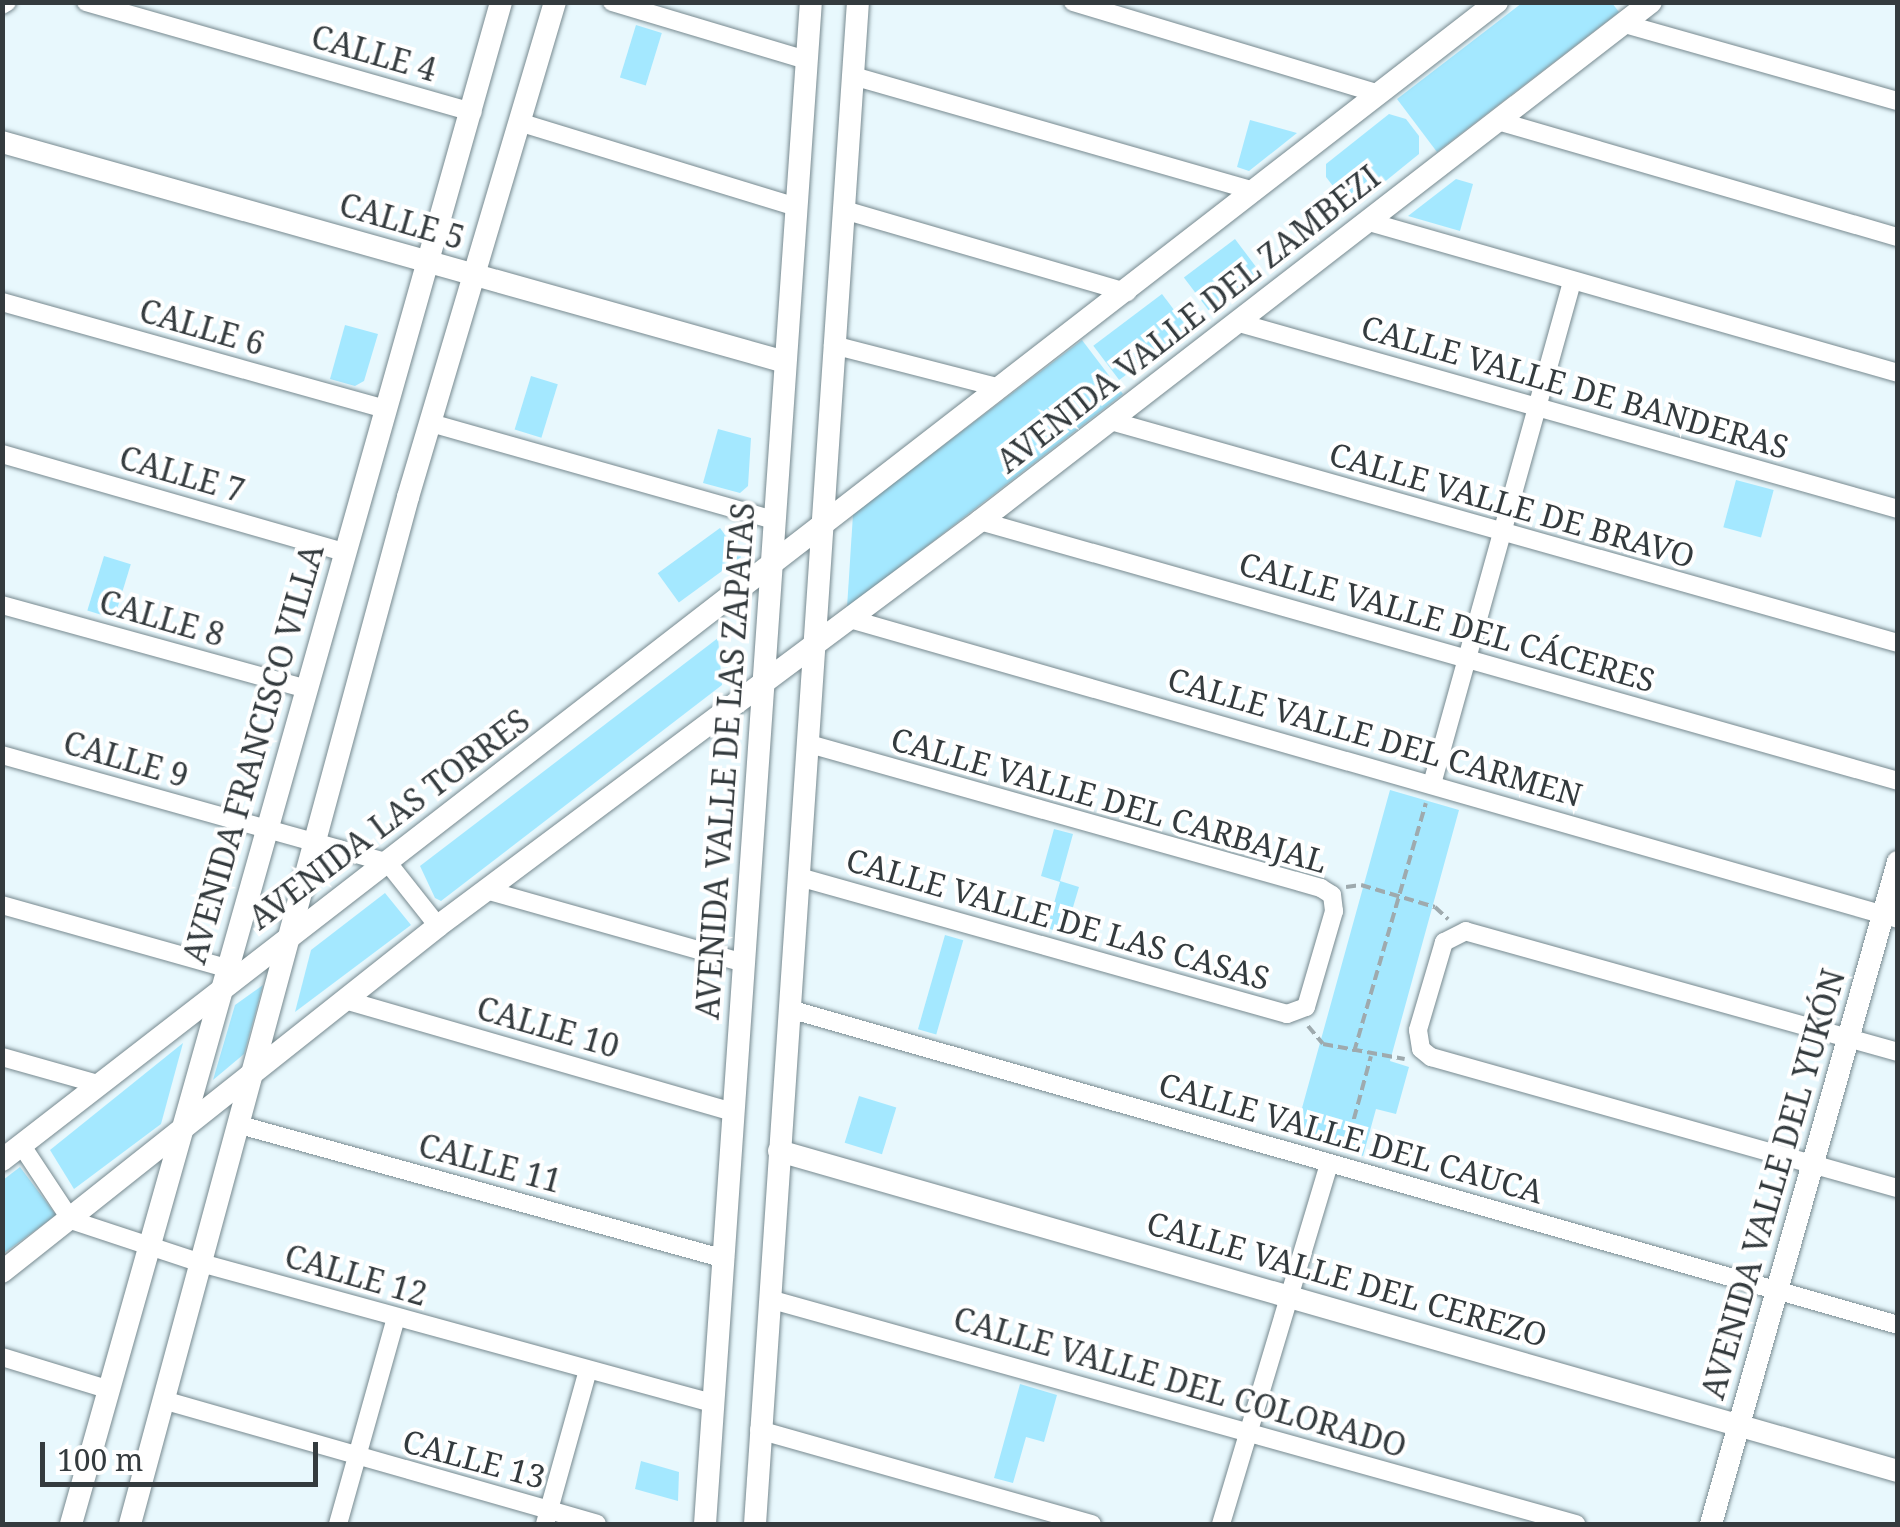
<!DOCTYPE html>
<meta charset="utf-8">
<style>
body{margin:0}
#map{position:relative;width:1900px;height:1527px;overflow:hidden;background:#e8f8fd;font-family:"Noto Serif",serif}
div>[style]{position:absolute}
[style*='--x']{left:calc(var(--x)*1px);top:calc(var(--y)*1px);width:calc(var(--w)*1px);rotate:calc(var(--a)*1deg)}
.green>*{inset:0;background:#a4e8ff;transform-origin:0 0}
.path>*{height:4px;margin-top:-2px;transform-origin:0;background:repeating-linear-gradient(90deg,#9eaaae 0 10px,transparent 0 15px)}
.roads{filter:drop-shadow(0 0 2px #77898f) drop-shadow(0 0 2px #77898f)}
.street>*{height:18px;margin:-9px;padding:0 9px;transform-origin:9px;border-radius:9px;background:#fff}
.secondary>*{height:22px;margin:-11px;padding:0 11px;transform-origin:11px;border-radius:11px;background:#fff}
span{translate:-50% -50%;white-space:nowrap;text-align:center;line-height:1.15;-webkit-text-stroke:8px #fff;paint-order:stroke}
.street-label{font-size:32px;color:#343b3e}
.frame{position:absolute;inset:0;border:5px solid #343b3e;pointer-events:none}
.scale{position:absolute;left:40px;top:1442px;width:278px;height:45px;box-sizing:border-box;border:5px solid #343b3e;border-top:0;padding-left:12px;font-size:30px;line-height:35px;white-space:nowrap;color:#343b3e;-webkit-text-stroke:8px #fff;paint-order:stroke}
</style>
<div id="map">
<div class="green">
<i style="clip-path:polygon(1522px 3px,1612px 3px,1619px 12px,1437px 152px,1397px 99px)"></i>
<i style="left:636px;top:25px;width:27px;height:55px;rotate:17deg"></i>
<i style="clip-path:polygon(1389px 114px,1406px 119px,1419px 136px,1419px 154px,1361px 201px,1343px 199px,1326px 177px,1326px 164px)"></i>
<i style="clip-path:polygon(1250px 120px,1297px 133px,1249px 171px,1237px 167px)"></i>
<i style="clip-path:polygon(1456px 179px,1473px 184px,1460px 231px,1408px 216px)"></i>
<i style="left:1235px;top:239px;width:41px;height:64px;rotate:53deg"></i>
<i style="left:1162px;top:294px;width:43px;height:86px;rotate:53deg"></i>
<i style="clip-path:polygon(345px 325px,378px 334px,364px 381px,355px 386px,330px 379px)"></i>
<i style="clip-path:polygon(1082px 340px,1123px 394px,847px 608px,853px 514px)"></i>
<i style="left:531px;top:376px;width:28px;height:56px;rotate:17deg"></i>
<i style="clip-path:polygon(718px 429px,751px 438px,748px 486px,740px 493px,703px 483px)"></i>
<i style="left:1736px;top:480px;width:39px;height:49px;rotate:15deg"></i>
<i style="left:720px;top:528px;width:36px;height:77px;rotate:54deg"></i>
<i style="left:104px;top:556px;width:28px;height:57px;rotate:17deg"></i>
<i style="clip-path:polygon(718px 638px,722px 685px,441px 901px,435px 898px,420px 866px)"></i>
<i style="clip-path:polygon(1390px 790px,1459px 810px,1390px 1061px,1409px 1067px,1396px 1114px,1376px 1109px,1363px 1156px,1294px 1137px)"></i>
<i style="clip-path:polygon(1054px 829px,1073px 834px,1060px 881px,1079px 887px,1065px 934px,1047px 928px,1060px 882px,1041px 876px)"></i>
<i style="clip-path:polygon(385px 893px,411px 925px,295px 1012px,311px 950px)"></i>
<i style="left:945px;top:935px;width:19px;height:98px;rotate:16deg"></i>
<i style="clip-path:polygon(263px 985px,244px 1054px,213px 1080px,235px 1005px)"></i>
<i style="clip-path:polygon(183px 1043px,161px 1124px,74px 1189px,50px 1150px)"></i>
<i style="left:859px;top:1096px;width:39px;height:49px;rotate:17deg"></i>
<i style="clip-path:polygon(20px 1167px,56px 1215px,3px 1254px,3px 1180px)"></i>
<i style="clip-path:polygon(1020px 1384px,1057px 1395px,1044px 1442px,1026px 1437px,1013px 1483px,994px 1478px)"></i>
<i style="clip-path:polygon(641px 1461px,679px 1472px,678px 1501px,635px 1489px)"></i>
</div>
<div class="path">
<i style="--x:1346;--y:887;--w:15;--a:-8"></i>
<i style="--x:1361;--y:885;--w:77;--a:16.6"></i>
<i style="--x:1435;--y:907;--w:18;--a:43"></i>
<i style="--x:1308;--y:1026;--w:23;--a:50"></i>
<i style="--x:1323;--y:1044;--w:83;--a:10.4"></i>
<i style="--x:1354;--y:1052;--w:259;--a:-73.9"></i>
<i style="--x:1346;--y:1148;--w:95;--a:-74.8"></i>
</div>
<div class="roads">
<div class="street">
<i style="--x:86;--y:2;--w:402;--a:15.9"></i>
<i style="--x:612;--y:2;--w:202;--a:16.6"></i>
<i style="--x:1073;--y:2;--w:320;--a:16.7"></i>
<i style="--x:2;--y:5;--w:6;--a:-31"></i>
<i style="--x:1625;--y:24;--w:284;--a:15.8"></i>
<i style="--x:853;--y:76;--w:418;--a:16"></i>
<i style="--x:1498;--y:121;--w:416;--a:16.2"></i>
<i style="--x:522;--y:123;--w:287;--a:17"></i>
<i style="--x:844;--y:210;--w:295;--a:16.2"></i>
<i style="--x:1366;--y:221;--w:553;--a:15.95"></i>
<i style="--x:2;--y:302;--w:398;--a:15.6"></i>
<i style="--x:1236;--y:322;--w:688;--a:15.77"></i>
<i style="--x:833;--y:345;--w:172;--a:14.4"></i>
<i style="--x:1111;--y:421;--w:818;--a:15.75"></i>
<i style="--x:431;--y:423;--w:355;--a:15.8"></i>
<i style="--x:2;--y:454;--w:356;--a:16"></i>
<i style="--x:980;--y:521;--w:954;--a:15.81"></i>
<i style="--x:2;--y:605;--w:315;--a:15.4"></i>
<i style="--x:850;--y:619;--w:1090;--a:15.97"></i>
<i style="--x:2;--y:755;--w:401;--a:15.6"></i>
<i style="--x:388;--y:863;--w:80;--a:51.6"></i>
<i style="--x:1432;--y:784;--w:521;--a:-74.42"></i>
<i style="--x:799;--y:877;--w:507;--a:15.68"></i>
<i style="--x:1287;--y:1014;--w:20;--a:-20"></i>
<i style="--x:1306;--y:1007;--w:100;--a:-73.7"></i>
<i style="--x:1334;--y:911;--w:16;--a:-97"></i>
<i style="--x:1332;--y:895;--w:13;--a:-148"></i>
<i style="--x:1321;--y:888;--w:532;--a:-164.29"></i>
<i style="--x:486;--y:890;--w:268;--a:15.8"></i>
<i style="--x:2;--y:905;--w:233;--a:15.7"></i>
<i style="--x:345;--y:1000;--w:405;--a:16.1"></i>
<i style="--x:789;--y:1009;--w:1153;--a:15.9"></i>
<i style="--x:1898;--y:1052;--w:449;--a:-164.4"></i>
<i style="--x:1466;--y:931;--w:25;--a:153"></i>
<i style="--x:1444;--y:942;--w:92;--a:106.5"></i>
<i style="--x:1418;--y:1030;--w:19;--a:81"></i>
<i style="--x:1421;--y:1049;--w:13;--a:39"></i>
<i style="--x:1431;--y:1057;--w:485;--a:15.7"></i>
<i style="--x:2;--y:1057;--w:100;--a:15.7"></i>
<i style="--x:240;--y:1125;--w:503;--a:15.44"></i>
<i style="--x:22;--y:1146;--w:89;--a:56.5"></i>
<i style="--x:71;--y:1220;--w:137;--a:18.3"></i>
<i style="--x:201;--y:1263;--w:530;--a:15.32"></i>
<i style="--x:769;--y:1299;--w:838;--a:15.58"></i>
<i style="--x:2;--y:1357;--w:113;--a:17"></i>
<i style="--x:163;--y:1400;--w:451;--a:15.9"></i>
<i style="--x:759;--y:1430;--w:346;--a:15.8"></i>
<i style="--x:338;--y:1524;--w:214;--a:-74.3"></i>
<i style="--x:545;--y:1524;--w:160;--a:-74.4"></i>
<i style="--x:1221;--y:1524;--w:376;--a:-73.3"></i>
</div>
<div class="secondary">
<i style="--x:2;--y:142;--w:813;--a:15.69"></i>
<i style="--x:779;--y:1151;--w:1164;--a:15.96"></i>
<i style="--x:2;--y:1160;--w:1891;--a:-37.76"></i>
<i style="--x:2;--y:1272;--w:557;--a:-38.43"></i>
<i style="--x:438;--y:926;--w:677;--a:-36.77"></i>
<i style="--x:980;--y:521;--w:848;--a:-37.72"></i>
<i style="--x:71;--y:1524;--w:1582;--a:-74.22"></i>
<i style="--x:130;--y:1524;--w:1064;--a:-74.85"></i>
<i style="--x:408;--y:497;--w:516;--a:-73.46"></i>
<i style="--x:705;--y:1524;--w:1526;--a:-86.02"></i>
<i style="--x:755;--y:1524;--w:1525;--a:-86.13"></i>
<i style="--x:1711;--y:1524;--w:688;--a:-74.23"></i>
</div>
</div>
<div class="street-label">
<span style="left:374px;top:53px;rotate:16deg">CALLE 4</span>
<span style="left:402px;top:221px;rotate:16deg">CALLE 5</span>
<span style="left:1188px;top:319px;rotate:-38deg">AVENIDA VALLE DEL ZAMBEZI</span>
<span style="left:202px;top:327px;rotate:16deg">CALLE 6</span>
<span style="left:1575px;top:387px;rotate:16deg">CALLE VALLE DE BANDERAS</span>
<span style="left:182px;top:474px;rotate:16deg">CALLE 7</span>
<span style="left:1512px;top:505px;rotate:16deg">CALLE VALLE DE BRAVO</span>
<span style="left:162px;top:618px;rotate:16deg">CALLE 8</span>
<span style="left:1447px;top:622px;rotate:16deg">CALLE VALLE DEL CÁCERES</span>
<span style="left:1375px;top:737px;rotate:16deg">CALLE VALLE DEL CARMEN</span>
<span style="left:253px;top:754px;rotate:-74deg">AVENIDA FRANCISCO VILLA</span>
<span style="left:126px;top:759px;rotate:16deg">CALLE 9</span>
<span style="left:725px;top:761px;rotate:-86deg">AVENIDA VALLE DE LAS ZAPATAS</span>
<span style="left:1109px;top:800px;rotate:16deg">CALLE VALLE DEL CARBAJAL</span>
<span style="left:389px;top:819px;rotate:-37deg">AVENIDA LAS TORRES</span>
<span style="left:1058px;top:919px;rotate:16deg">CALLE VALLE DE LAS CASAS</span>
<span style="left:548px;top:1027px;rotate:16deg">CALLE 10</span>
<span style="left:1351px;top:1138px;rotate:16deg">CALLE VALLE DEL CAUCA</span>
<span style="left:490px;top:1163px;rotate:15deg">CALLE 11</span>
<span style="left:1773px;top:1184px;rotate:-74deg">AVENIDA VALLE DEL YUKÓN</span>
<span style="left:356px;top:1275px;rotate:16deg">CALLE 12</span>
<span style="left:1347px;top:1279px;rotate:16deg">CALLE VALLE DEL CEREZO</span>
<span style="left:1180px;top:1382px;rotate:16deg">CALLE VALLE DEL COLORADO</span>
<span style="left:474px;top:1459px;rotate:15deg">CALLE 13</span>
</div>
<div class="frame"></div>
<div class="scale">100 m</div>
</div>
